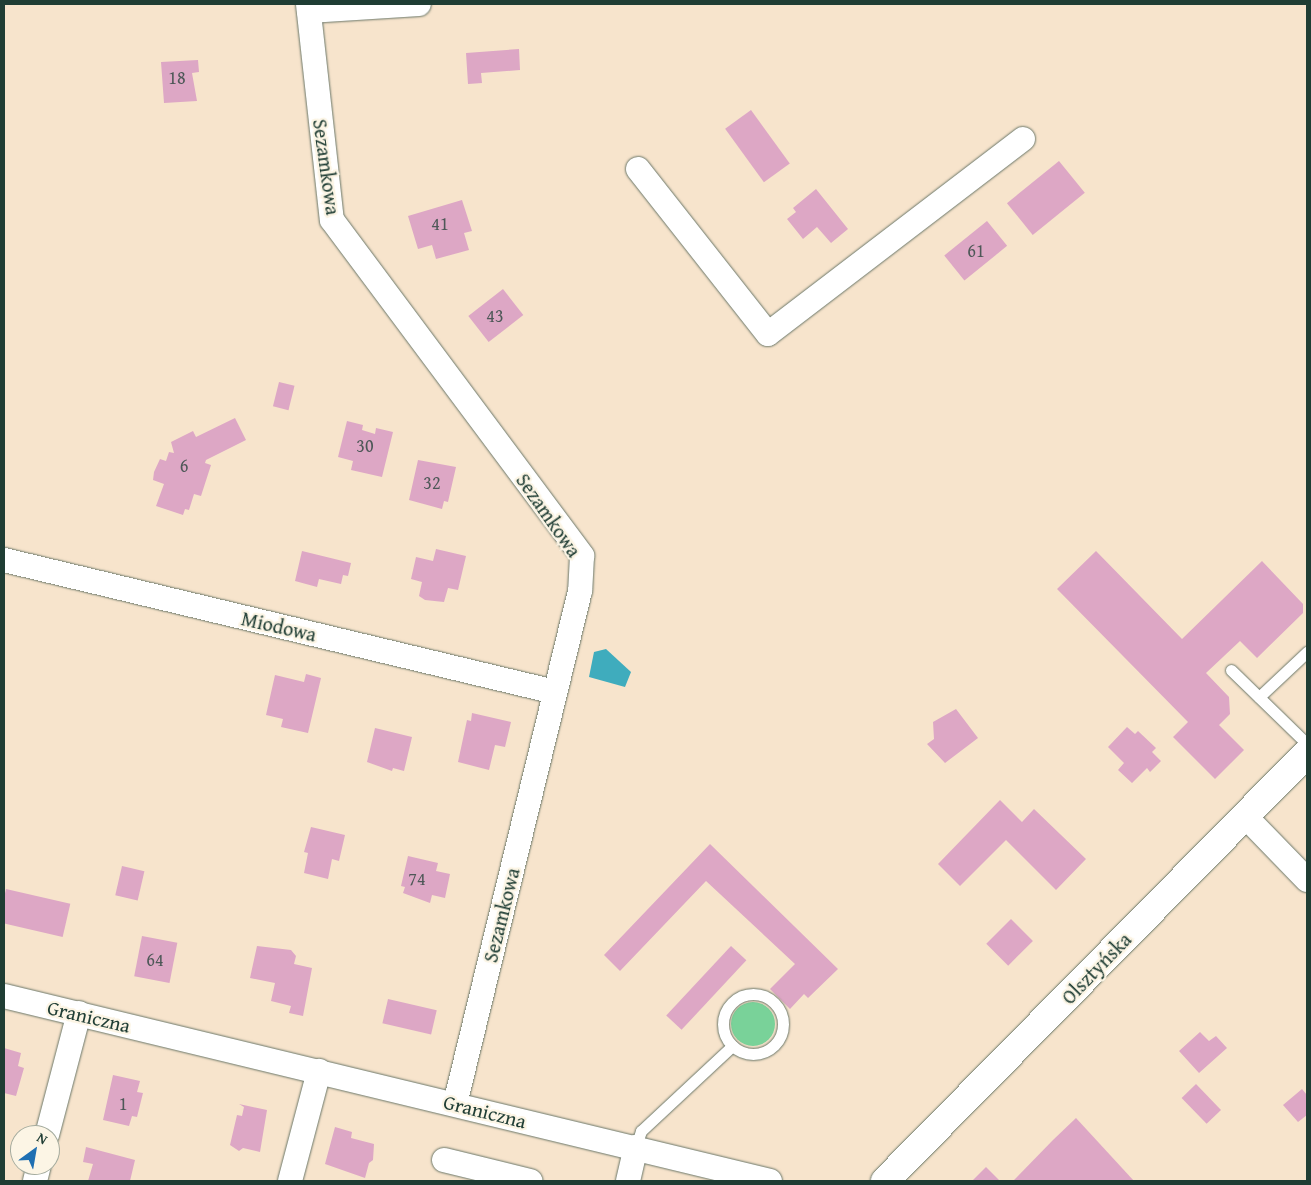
<!DOCTYPE html>
<meta charset="utf-8">
<style>
body{margin:0}
#map{position:relative;width:1311px;height:1185px;overflow:hidden;background:#f7e4cc;font-family:"Gentium Book Plus",serif}
div>[style]{position:absolute}
[style*='--x']{left:calc(var(--x)*1px);top:calc(var(--y)*1px);width:calc(var(--w)*1px);rotate:calc(var(--a)*1deg)}
.green>*{inset:0;background:#79d299}
.round{border-radius:50%}
.water>*{inset:0;background:#3facbd}
.building>*{inset:0;background:#dda7c5;transform-origin:0 0}
.roads{filter:drop-shadow(0 0 1px #6b7769) drop-shadow(0 0 1px #6b7769)}
.service>*{height:11px;margin:-5.5px;padding:0 5.5px;transform-origin:5.5px;border-radius:5.5px;background:#fff}
.service>.ring{margin:-5.5px;padding:0;box-sizing:content-box;background:none;border:11px solid #fff;border-radius:50%}
.minor>*{height:24px;margin:-12px;padding:0 12px;transform-origin:12px;border-radius:12px;background:#fff}
.tertiary>*{height:28px;margin:-14px;padding:0 14px;transform-origin:14px;border-radius:14px;background:#fff}
span{translate:-50% -50%;white-space:nowrap;text-align:center;line-height:1.15;-webkit-text-stroke:4.5px #fcf5e5;paint-order:stroke}
.number-label{font-size:18px;color:#4e5858}
.number-label span{-webkit-text-stroke-width:0}
.street-label{font-size:20px;color:#1f3d34}
.frame{position:absolute;inset:0;border:5px solid #1f3d34;pointer-events:none}
.north{position:absolute;left:10px;top:1125px;width:50px;height:50px;box-sizing:border-box;background:#fcf5e5;border:1px solid #a4ab9e;border-radius:50%;rotate:32deg;font-size:14px;font-weight:700;line-height:20px;text-align:center;color:#1f3d34}
.north::after{content:'';display:block;margin:auto;width:18px;height:22px;background:#1f6fb2;clip-path:polygon(50% 0,100% 100%,50% 72%,0 100%)}
</style>
<div id="map">
<div class="green">
<i class="round" style="left:731px;top:1002px;width:44px;height:44px"></i>
</div>
<div class="water">
<i style="clip-path:polygon(606px 649px,631px 672px,625px 687px,589px 677px,594px 652px)"></i>
</div>
<div class="building">
<i style="clip-path:polygon(519px 49px,520px 70px,481px 73px,482px 83px,468px 84px,466px 53px)"></i>
<i style="clip-path:polygon(198px 60px,199px 72px,192px 73px,197px 101px,164px 103px,161px 62px)"></i>
<i style="left:751px;top:110px;width:66px;height:32px;rotate:54deg"></i>
<i style="left:1059px;top:161px;width:41px;height:67px;rotate:51deg"></i>
<i style="clip-path:polygon(816px 189px,848px 229px,831px 243px,817px 227px,803px 239px,787px 219px,796px 212px,793px 208px)"></i>
<i style="clip-path:polygon(462px 200px,472px 231px,464px 233px,469px 250px,436px 259px,432px 245px,418px 249px,408px 216px)"></i>
<i style="left:987px;top:221px;width:32px;height:55px;rotate:51deg"></i>
<i style="left:503px;top:289px;width:33px;height:44px;rotate:52deg"></i>
<i style="left:279px;top:382px;width:16px;height:25px;rotate:14deg"></i>
<i style="clip-path:polygon(235px 418px,246px 440px,206px 460px,205px 463px,211px 465px,201px 496px,194px 494px,189px 510px,185px 509px,183px 515px,156px 506px,164px 484px,153px 480px,154px 472px,160px 459px,166px 461px,169px 452px,174px 453px,171px 442px,193px 431px,196px 437px)"></i>
<i style="clip-path:polygon(347px 421px,363px 425px,362px 430px,375px 434px,376px 428px,393px 432px,382px 477px,351px 470px,353px 461px,338px 457px)"></i>
<i style="clip-path:polygon(418px 460px,456px 467px,448px 502px,444px 501px,442px 509px,409px 500px)"></i>
<i style="clip-path:polygon(436px 549px,466px 556px,458px 590px,448px 588px,444px 602px,425px 600px,419px 596px,422px 582px,411px 579px,416px 557px,433px 561px)"></i>
<i style="clip-path:polygon(302px 551px,351px 563px,348px 576px,343px 575px,341px 584px,319px 579px,317px 587px,295px 581px)"></i>
<i style="clip-path:polygon(1096px 551px,1182px 639px,1262px 561px,1303px 604px,1303px 613px,1257px 658px,1240px 641px,1206px 673px,1229px 697px,1230px 714px,1219px 725px,1244px 750px,1215px 779px,1173px 737px,1188px 722px,1057px 589px)"></i>
<i style="clip-path:polygon(306px 674px,321px 678px,308px 733px,281px 727px,283px 719px,266px 715px,275px 675px,304px 682px)"></i>
<i style="clip-path:polygon(956px 709px,978px 738px,945px 763px,927px 744px,934px 739px,933px 722px)"></i>
<i style="clip-path:polygon(472px 713px,511px 722px,505px 747px,495px 745px,489px 770px,458px 762px,467px 720px,471px 721px)"></i>
<i style="clip-path:polygon(1127px 727px,1135px 734px,1138px 731px,1156px 748px,1152px 752px,1161px 761px,1150px 772px,1147px 768px,1132px 783px,1118px 770px,1124px 763px,1108px 747px)"></i>
<i style="clip-path:polygon(375px 728px,412px 737px,404px 771px,393px 768px,392px 771px,367px 762px)"></i>
<i style="clip-path:polygon(1000px 800px,1022px 822px,1034px 809px,1086px 859px,1056px 890px,1006px 840px,960px 886px,938px 864px)"></i>
<i style="clip-path:polygon(311px 827px,345px 835px,339px 861px,332px 859px,328px 879px,304px 873px,308px 853px,304px 852px)"></i>
<i style="clip-path:polygon(710px 844px,838px 969px,808px 998px,804px 994px,790px 1009px,770px 989px,795px 964px,706px 881px,620px 971px,604px 955px)"></i>
<i style="clip-path:polygon(408px 856px,438px 863px,436px 871px,450px 874px,445px 898px,432px 895px,430px 903px,403px 893px,405px 887px,401px 886px)"></i>
<i style="left:122px;top:866px;width:23px;height:30px;rotate:13deg"></i>
<i style="left:6px;top:889px;width:66px;height:34px;rotate:13deg"></i>
<i style="left:1011px;top:919px;width:31px;height:35px;rotate:45deg"></i>
<i style="left:142px;top:936px;width:36px;height:41px;rotate:11deg"></i>
<i style="clip-path:polygon(257px 946px,291px 950px,296px 956px,294px 964px,312px 968px,303px 1016px,289px 1013px,291px 1006px,271px 1001px,275px 983px,250px 978px)"></i>
<i style="left:731px;top:946px;width:21px;height:95px;rotate:43deg"></i>
<i style="left:388px;top:999px;width:50px;height:25px;rotate:13deg"></i>
<i style="clip-path:polygon(1200px 1032px,1209px 1041px,1216px 1036px,1227px 1048px,1199px 1073px,1179px 1051px)"></i>
<i style="clip-path:polygon(4px 1048px,21px 1053px,18px 1066px,24px 1068px,16px 1096px,4px 1093px)"></i>
<i style="clip-path:polygon(113px 1075px,140px 1081px,137px 1092px,143px 1093px,137px 1117px,132px 1116px,129px 1126px,103px 1120px)"></i>
<i style="left:1196px;top:1084px;width:36px;height:20px;rotate:46deg"></i>
<i style="clip-path:polygon(1302px 1089px,1307px 1095px,1307px 1115px,1298px 1122px,1283px 1105px)"></i>
<i style="clip-path:polygon(239px 1104px,267px 1110px,260px 1152px,243px 1148px,239px 1151px,230px 1145px,237px 1115px,242px 1116px,244px 1107px)"></i>
<i style="clip-path:polygon(1076px 1118px,1134px 1181px,1013px 1181px,1053px 1140px)"></i>
<i style="clip-path:polygon(335px 1127px,352px 1132px,351px 1138px,374px 1144px,373px 1160px,369px 1163px,365px 1178px,325px 1164px)"></i>
<i style="clip-path:polygon(86px 1147px,135px 1160px,130px 1181px,88px 1181px,93px 1164px,83px 1162px)"></i>
<i style="clip-path:polygon(986px 1167px,1000px 1181px,972px 1181px)"></i>
</div>
<div class="roads">
<div class="service">
<i style="--x:1231;--y:670;--w:106;--a:44.2"></i>
<i style="--x:1259;--y:697;--w:66;--a:-43.2"></i>
<i class="ring" style="left:723px;top:994px;width:49px;height:49px"></i>
<i style="--x:636;--y:1147;--w:17;--a:-73"></i>
<i style="--x:641;--y:1131;--w:125;--a:-43"></i>
</div>
<div class="minor">
<i style="--x:308;--y:4;--w:217;--a:83.7"></i>
<i style="--x:332;--y:220;--w:419;--a:53.3"></i>
<i style="--x:582;--y:556;--w:35;--a:93"></i>
<i style="--x:580;--y:591;--w:528;--a:103.69"></i>
<i style="--x:309;--y:11;--w:110;--a:-3.6"></i>
<i style="--x:638;--y:169;--w:210;--a:51.8"></i>
<i style="--x:768;--y:334;--w:321;--a:-37.4"></i>
<i style="--x:4;--y:560;--w:567;--a:13.47"></i>
<i style="--x:1245;--y:816;--w:89;--a:45.9"></i>
<i style="--x:4;--y:996;--w:788;--a:13.58"></i>
<i style="--x:47;--y:1135;--w:126;--a:-75.3"></i>
<i style="--x:444;--y:1160;--w:89;--a:13.7"></i>
<i style="--x:35;--y:1181;--w:16;--a:-76"></i>
<i style="--x:290;--y:1181;--w:114;--a:-75.2"></i>
<i style="--x:628;--y:1181;--w:35;--a:-77"></i>
</div>
<div class="tertiary">
<i style="--x:885;--y:1181;--w:601;--a:-45.4"></i>
</div>
</div>
<div class="number-label">
<span style="left:177px;top:78px">18</span>
<span style="left:440px;top:224px">41</span>
<span style="left:976px;top:251px">61</span>
<span style="left:495px;top:316px">43</span>
<span style="left:365px;top:446px">30</span>
<span style="left:184px;top:466px">6</span>
<span style="left:432px;top:483px">32</span>
<span style="left:417px;top:879px">74</span>
<span style="left:155px;top:960px">64</span>
<span style="left:123px;top:1104px">1</span>
</div>
<div class="street-label">
<span style="left:327px;top:167px;rotate:82deg">Sezamkowa</span>
<span style="left:549px;top:515px;rotate:55deg">Sezamkowa</span>
<span style="left:279px;top:626px;rotate:13deg">Miodowa</span>
<span style="left:501px;top:915px;rotate:-76deg">Sezamkowa</span>
<span style="left:1096px;top:968px;rotate:-46deg">Olsztyńska</span>
<span style="left:89px;top:1016px;rotate:13deg">Graniczna</span>
<span style="left:485px;top:1111px;rotate:14deg">Graniczna</span>
</div>
<div class="frame"></div>
<div class="north">N</div>
</div>
